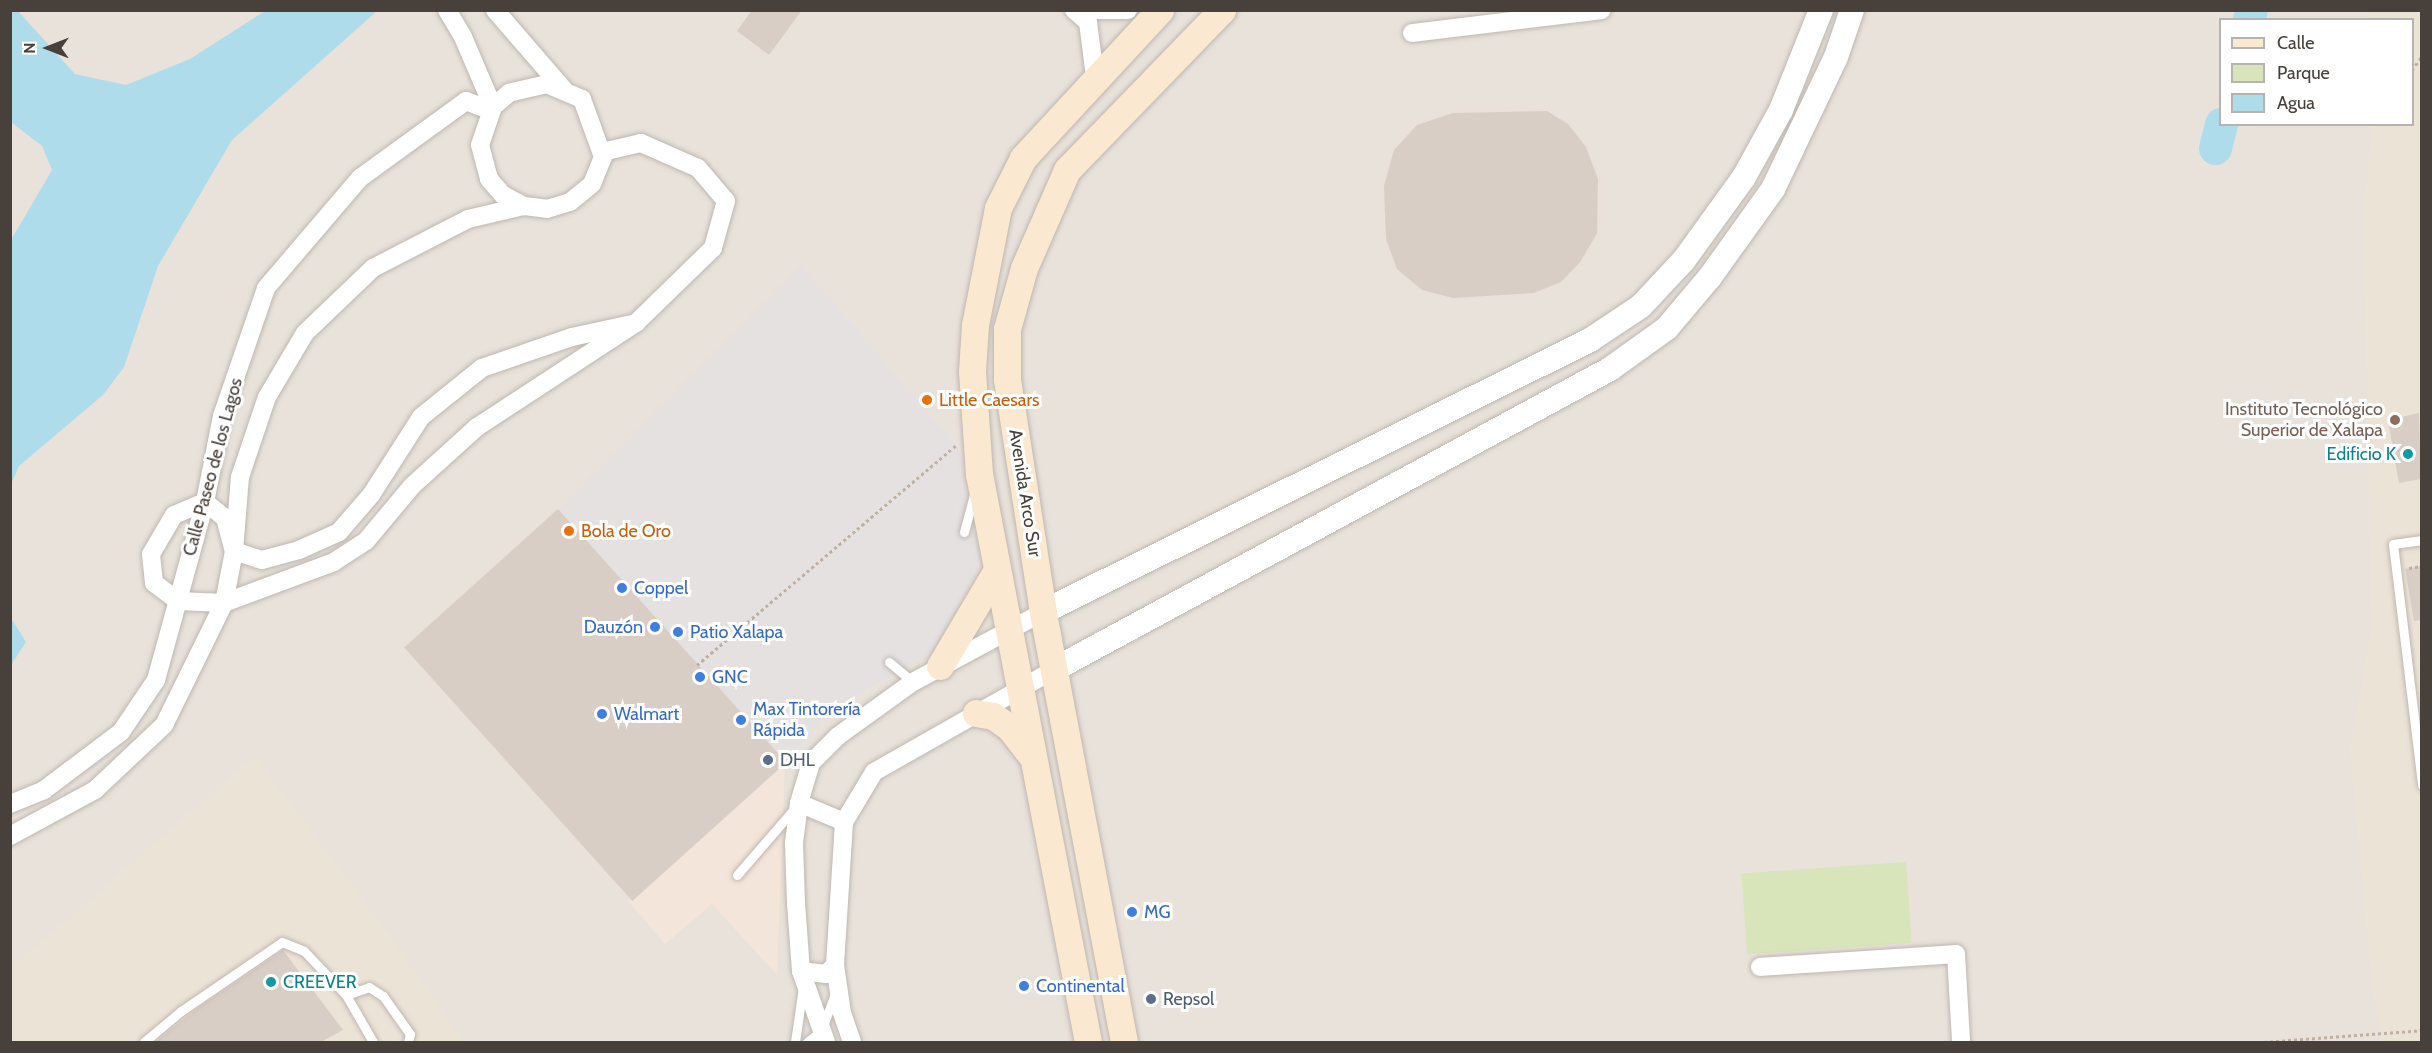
<!DOCTYPE html>
<meta charset="utf-8">
<style>
body{margin:0}
#map{position:relative;width:2432px;height:1053px;overflow:hidden;background:#f4f1ec;font-family:Cabin,sans-serif}
div>[style]{position:absolute}
[style*='--x']{left:calc(var(--x)*1px);top:calc(var(--y)*1px);width:calc(var(--w)*1px);rotate:calc(var(--a)*1deg)}
.residential>*{inset:0;background:#e8e2db}
.commercial>*{inset:0;background:#f4e5da}
.education>*{inset:0;background:#ece3d7}
.green>*{inset:0;background:#d8e4b9;transform-origin:0 0}
.parking>*{inset:0;background:#e4e1e0}
.water>*{inset:0;background:#afdcea}
.river>*{height:33px;margin:-16.5px;padding:0 16.5px;transform-origin:16.5px;border-radius:16.5px;background:#afdcea}
.building>*{inset:0;background:#d8cec5;transform-origin:0 0}
.path>*{height:3px;margin-top:-1.5px;transform-origin:0;background:repeating-linear-gradient(90deg,#c0b0a2 0 3px,transparent 0 6px)}
.roads{filter:drop-shadow(0 0 2px #bfb7af) drop-shadow(0 0 2px #bfb7af)}
.service>*{height:9px;margin:-4.5px;padding:0 4.5px;transform-origin:4.5px;border-radius:4.5px;background:#fff}
.minor>*{height:18px;margin:-9px;padding:0 9px;transform-origin:9px;border-radius:9px;background:#fff}
.tertiary>*{height:24px;margin:-12px;padding:0 12px;transform-origin:12px;border-radius:12px;background:#fff}
.secondary>*{height:27px;margin:-13.5px;padding:0 13.5px;transform-origin:13.5px;border-radius:13.5px;background:#fae9d0}
.dots>*{width:16px;height:16px;translate:-50% -50%;box-sizing:border-box;border:3px solid #fff;border-radius:50%}
span{translate:-50% -50%;white-space:nowrap;text-align:center;line-height:1.15;-webkit-text-stroke:6px #fff;paint-order:stroke}
.food-label{font-size:18px;color:#c56008}
.left{translate:0 -50%;text-align:left}
.education-label{font-size:18px;color:#785e54}
.right{translate:-100% -50%;text-align:right}
.culture-label{font-size:18px;color:#0d838f}
.street-label{font-size:18px;color:#48403a}
.shop-label{font-size:18px;color:#366cbe}
.service-label{font-size:18px;color:#4e5e75}
.frame{position:absolute;inset:0;border:12px solid #48403a;pointer-events:none}
.legend{position:absolute;left:2219px;top:18px;width:195px;height:108px;box-sizing:border-box;background:#fff;border:2px solid #b6b3b0;margin:0;padding:8px 10px;list-style:none;font-size:18px;color:#48403a}
.legend li{display:flex;align-items:center;gap:12px;height:30px}
.legend b{width:30px;border:2px solid #b6b3b0}
.north{position:absolute;left:18px;top:18px;width:60px;height:60px;-webkit-text-stroke:4px #fff;paint-order:stroke;rotate:270deg;font-size:16px;font-weight:700;line-height:24px;text-align:center;color:#48403a}
.north::after{content:'';display:block;margin:auto;width:21px;height:27px;background:#48403a;clip-path:polygon(50% 0,100% 100%,50% 72%,0 100%)}
</style>
<div id="map">
<div class="residential">
<i style="clip-path:polygon(evenodd,10px 11px,2421px 11px,2421px 1042px,11px 1042px,10px 11px,2220px 20px,2412px 20px,2412px 124px,2220px 124px,2220px 20px)"></i>
</div>
<div class="commercial">
<i style="clip-path:polygon(785px 763px,777px 975px,712px 904px,665px 944px,628px 901px)"></i>
</div>
<div class="education">
<i style="clip-path:polygon(2369px 11px,2421px 11px,2421px 1042px,2383px 1042px,2381px 1033px,2372px 984px,2350px 750px,2371px 630px,2364px 210px,2372px 125px,2412px 124px,2412px 20px,2372px 19px)"></i>
<i style="clip-path:polygon(254px 756px,392px 939px,464px 1042px,11px 1042px,10px 969px)"></i>
</div>
<div class="green">
<i style="left:1906px;top:862px;width:81px;height:165px;rotate:86deg"></i>
</div>
<div class="parking">
<i style="clip-path:polygon(800px 265px,957px 447px,975px 493px,978px 571px,934px 651px,832px 709px,785px 763px,558px 509px)"></i>
</div>
<div class="water">
<i style="clip-path:polygon(11px 10px,18px 11px,75px 74px,126px 85px,190px 59px,265px 11px,377px 11px,232px 140px,158px 266px,124px 367px,103px 395px,19px 466px,11px 484px,11px 240px,52px 170px,42px 146px,11px 122px)"></i>
<i style="clip-path:polygon(11px 618px,26px 642px,11px 665px)"></i>
</div>
<div class="river">
<i style="--x:2249;--y:20;--w:10;--a:-79"></i>
<i style="--x:2215;--y:148;--w:25;--a:-76"></i>
</div>
<div class="building">
<i style="clip-path:polygon(752px 10px,802px 10px,769px 55px,737px 31px)"></i>
<i style="clip-path:polygon(1547px 111px,1568px 124px,1586px 147px,1598px 179px,1597px 233px,1581px 261px,1561px 282px,1534px 293px,1453px 298px,1422px 290px,1397px 269px,1386px 239px,1384px 186px,1394px 150px,1417px 125px,1453px 113px)"></i>
<i style="clip-path:polygon(2419px 413px,2421px 479px,2399px 483px,2388px 420px)"></i>
<i style="left:558px;top:509px;width:341px;height:207px;rotate:48deg"></i>
<i style="clip-path:polygon(2421px 566px,2421px 620px,2414px 621px,2405px 569px)"></i>
<i style="clip-path:polygon(283px 950px,343px 1030px,321px 1042px,155px 1042px,198px 1008px)"></i>
</div>
<div class="path">
<i style="--x:2412;--y:70;--w:17;--a:-54"></i>
<i style="--x:2409;--y:568;--w:13;--a:-9"></i>
<i style="--x:697;--y:665;--w:340;--a:-40.3"></i>
<i style="--x:2264;--y:1042;--w:158;--a:-4.3"></i>
</div>
<div class="roads">
<div class="service">
<i style="--x:964;--y:532;--w:39;--a:-75"></i>
<i style="--x:2422;--y:540;--w:29;--a:172"></i>
<i style="--x:2393;--y:544;--w:243;--a:83.1"></i>
<i style="--x:889;--y:662;--w:31;--a:40"></i>
<i style="--x:737;--y:875;--w:87;--a:-49.2"></i>
<i style="--x:346;--y:995;--w:24;--a:-19"></i>
<i style="--x:369;--y:987;--w:17;--a:33"></i>
<i style="--x:383;--y:996;--w:47;--a:54.6"></i>
<i style="--x:410;--y:1034;--w:8;--a:104"></i>
<i style="--x:144;--y:1042;--w:48;--a:-40"></i>
<i style="--x:181;--y:1011;--w:122;--a:-34.3"></i>
<i style="--x:282;--y:942;--w:24;--a:22"></i>
<i style="--x:304;--y:951;--w:61;--a:46.3"></i>
<i style="--x:346;--y:995;--w:54;--a:60.1"></i>
<i style="--x:795;--y:1042;--w:56;--a:-81.7"></i>
<i style="--x:807;--y:1042;--w:18;--a:-38"></i>
<i style="--x:821;--y:1031;--w:43;--a:-69.4"></i>
</div>
<div class="minor">
<i style="--x:447;--y:10;--w:31;--a:59"></i>
<i style="--x:463;--y:37;--w:76;--a:66.8"></i>
<i style="--x:495;--y:10;--w:106;--a:49.2"></i>
<i style="--x:1074;--y:10;--w:18;--a:41"></i>
<i style="--x:1088;--y:22;--w:55;--a:82.7"></i>
<i style="--x:1095;--y:10;--w:33;--a:0"></i>
<i style="--x:1412;--y:33;--w:191;--a:-6.9"></i>
<i style="--x:602;--y:152;--w:40;--a:-13"></i>
<i style="--x:641;--y:143;--w:62;--a:23.7"></i>
<i style="--x:698;--y:168;--w:43;--a:49.7"></i>
<i style="--x:726;--y:201;--w:49;--a:105.5"></i>
<i style="--x:713;--y:248;--w:107;--a:135.8"></i>
<i style="--x:636;--y:323;--w:190;--a:146.8"></i>
<i style="--x:477;--y:427;--w:88;--a:137.8"></i>
<i style="--x:412;--y:486;--w:72;--a:129.9"></i>
<i style="--x:366;--y:541;--w:38;--a:147"></i>
<i style="--x:334;--y:562;--w:117;--a:159.6"></i>
<i style="--x:224;--y:603;--w:46;--a:-177.5"></i>
<i style="--x:178;--y:601;--w:30;--a:-143"></i>
<i style="--x:154;--y:583;--w:29;--a:-96"></i>
<i style="--x:151;--y:554;--w:45;--a:-59.5"></i>
<i style="--x:174;--y:515;--w:34;--a:-23"></i>
<i style="--x:205;--y:502;--w:26;--a:39"></i>
<i style="--x:225;--y:518;--w:34;--a:75"></i>
<i style="--x:234;--y:551;--w:29;--a:18"></i>
<i style="--x:262;--y:560;--w:38;--a:-15"></i>
<i style="--x:299;--y:550;--w:44;--a:-24.2"></i>
<i style="--x:339;--y:532;--w:49;--a:-49.1"></i>
<i style="--x:371;--y:495;--w:93;--a:-57.3"></i>
<i style="--x:421;--y:417;--w:78;--a:-38.8"></i>
<i style="--x:482;--y:368;--w:95;--a:-19"></i>
<i style="--x:572;--y:337;--w:66;--a:-12.3"></i>
<i style="--x:799;--y:803;--w:49;--a:22.9"></i>
<i style="--x:10;--y:804;--w:37;--a:-22"></i>
<i style="--x:44;--y:790;--w:96;--a:-37"></i>
<i style="--x:121;--y:732;--w:63;--a:-56.1"></i>
<i style="--x:156;--y:680;--w:185;--a:-74.6"></i>
<i style="--x:205;--y:502;--w:88;--a:-78.8"></i>
<i style="--x:222;--y:416;--w:135;--a:-71"></i>
<i style="--x:266;--y:288;--w:145;--a:-49.5"></i>
<i style="--x:360;--y:178;--w:131;--a:-36"></i>
<i style="--x:466;--y:101;--w:26;--a:21"></i>
<i style="--x:10;--y:836;--w:97;--a:-28.4"></i>
<i style="--x:95;--y:790;--w:95;--a:-43.3"></i>
<i style="--x:164;--y:725;--w:136;--a:-63.8"></i>
<i style="--x:224;--y:603;--w:53;--a:-79.1"></i>
<i style="--x:234;--y:551;--w:74;--a:-85.4"></i>
<i style="--x:240;--y:477;--w:84;--a:-71.4"></i>
<i style="--x:267;--y:397;--w:74;--a:-59.3"></i>
<i style="--x:305;--y:333;--w:94;--a:-43.7"></i>
<i style="--x:373;--y:268;--w:107;--a:-27.3"></i>
<i style="--x:468;--y:219;--w:57;--a:-13.1"></i>
<i style="--x:524;--y:206;--w:23;--a:7"></i>
<i style="--x:547;--y:209;--w:24;--a:-17"></i>
<i style="--x:570;--y:202;--w:28;--a:-39"></i>
<i style="--x:592;--y:184;--w:29;--a:-68"></i>
<i style="--x:603;--y:157;--w:62;--a:-109.9"></i>
<i style="--x:582;--y:99;--w:38;--a:-157"></i>
<i style="--x:547;--y:84;--w:39;--a:167"></i>
<i style="--x:509;--y:93;--w:21;--a:139"></i>
<i style="--x:493;--y:107;--w:40;--a:108.9"></i>
<i style="--x:480;--y:145;--w:35;--a:75"></i>
<i style="--x:489;--y:179;--w:21;--a:49"></i>
<i style="--x:503;--y:195;--w:24;--a:28"></i>
<i style="--x:1760;--y:967;--w:196;--a:-3.8"></i>
<i style="--x:1956;--y:954;--w:88;--a:86.7"></i>
<i style="--x:801;--y:971;--w:25;--a:7"></i>
<i style="--x:826;--y:974;--w:13;--a:-45"></i>
<i style="--x:826;--y:1042;--w:75;--a:-109.4"></i>
<i style="--x:801;--y:971;--w:68;--a:-94.2"></i>
<i style="--x:796;--y:903;--w:60;--a:-91.9"></i>
<i style="--x:794;--y:843;--w:40;--a:-82.9"></i>
<i style="--x:799;--y:803;--w:42;--a:-73.3"></i>
<i style="--x:811;--y:763;--w:38;--a:-45"></i>
<i style="--x:838;--y:736;--w:92;--a:-35.8"></i>
<i style="--x:913;--y:682;--w:148;--a:-28.3"></i>
<i style="--x:852;--y:1042;--w:31;--a:-109"></i>
<i style="--x:842;--y:1013;--w:49;--a:-98.3"></i>
<i style="--x:835;--y:965;--w:143;--a:-86.4"></i>
<i style="--x:844;--y:822;--w:58;--a:-59"></i>
<i style="--x:874;--y:772;--w:208;--a:-29.6"></i>
</div>
<div class="tertiary">
<i style="--x:1043;--y:612;--w:611;--a:-26.44"></i>
<i style="--x:1590;--y:340;--w:61;--a:-33.7"></i>
<i style="--x:1641;--y:306;--w:63;--a:-46.9"></i>
<i style="--x:1684;--y:260;--w:102;--a:-54.1"></i>
<i style="--x:1744;--y:177;--w:77;--a:-61.1"></i>
<i style="--x:1781;--y:110;--w:108;--a:-68.2"></i>
<i style="--x:1055;--y:669;--w:631;--a:-28.39"></i>
<i style="--x:1610;--y:369;--w:70;--a:-35.7"></i>
<i style="--x:1667;--y:328;--w:67;--a:-49.9"></i>
<i style="--x:1710;--y:277;--w:108;--a:-54.4"></i>
<i style="--x:1773;--y:189;--w:146;--a:-64.5"></i>
<i style="--x:1836;--y:57;--w:50;--a:-71.2"></i>
</div>
<div class="secondary">
<i style="--x:940;--y:666;--w:108;--a:-59.4"></i>
<i style="--x:976;--y:713;--w:17;--a:10"></i>
<i style="--x:993;--y:716;--w:19;--a:35"></i>
<i style="--x:1009;--y:727;--w:37;--a:52"></i>
<i style="--x:1088;--y:1042;--w:578;--a:-100.86"></i>
<i style="--x:979;--y:474;--w:103;--a:-93.9"></i>
<i style="--x:972;--y:371;--w:46;--a:-86.3"></i>
<i style="--x:975;--y:325;--w:119;--a:-78.9"></i>
<i style="--x:998;--y:208;--w:56;--a:-63.4"></i>
<i style="--x:1023;--y:158;--w:202;--a:-47.2"></i>
<i style="--x:1124;--y:1042;--w:438;--a:-100.7"></i>
<i style="--x:1043;--y:612;--w:236;--a:-98.8"></i>
<i style="--x:1007;--y:379;--w:50;--a:-90"></i>
<i style="--x:1007;--y:329;--w:63;--a:-74.4"></i>
<i style="--x:1024;--y:268;--w:107;--a:-66.3"></i>
<i style="--x:1067;--y:170;--w:223;--a:-45.9"></i>
</div>
</div>
<div class="dots">
<i style="left:927px;top:400px;background:#e8710a"></i>
<i style="left:2395px;top:420px;background:#8d6e63"></i>
<i style="left:2408px;top:454px;background:#0f9aa8"></i>
<i style="left:569px;top:531px;background:#e8710a"></i>
<i style="left:622px;top:588px;background:#3f7fe0"></i>
<i style="left:655px;top:627px;background:#3f7fe0"></i>
<i style="left:678px;top:632px;background:#3f7fe0"></i>
<i style="left:700px;top:677px;background:#3f7fe0"></i>
<i style="left:602px;top:714px;background:#3f7fe0"></i>
<i style="left:741px;top:720px;background:#3f7fe0"></i>
<i style="left:768px;top:760px;background:#5c6f8a"></i>
<i style="left:1132px;top:912px;background:#3f7fe0"></i>
<i style="left:271px;top:982px;background:#0f9aa8"></i>
<i style="left:1024px;top:986px;background:#3f7fe0"></i>
<i style="left:1151px;top:999px;background:#5c6f8a"></i>
</div>
<div class="food-label">
<span class="left" style="left:939px;top:400px">Little Caesars</span>
<span class="left" style="left:581px;top:531px">Bola de Oro</span>
</div>
<div class="education-label">
<span class="right" style="left:2383px;top:420px">Instituto Tecnológico<br>Superior de Xalapa</span>
</div>
<div class="culture-label">
<span class="right" style="left:2396px;top:454px">Edificio K</span>
<span class="left" style="left:283px;top:982px">CREEVER</span>
</div>
<div class="street-label">
<span style="left:213px;top:467px;rotate:-75deg">Calle Paseo de los Lagos</span>
<span style="left:1025px;top:493px;rotate:81deg">Avenida Arco Sur</span>
</div>
<div class="shop-label">
<span class="left" style="left:634px;top:588px">Coppel</span>
<span class="right" style="left:643px;top:627px">Dauzón</span>
<span class="left" style="left:690px;top:632px">Patio Xalapa</span>
<span class="left" style="left:712px;top:677px">GNC</span>
<span class="left" style="left:753px;top:720px">Max Tintorería<br>Rápida</span>
<span class="left" style="left:614px;top:714px">Walmart</span>
<span class="left" style="left:1144px;top:912px">MG</span>
<span class="left" style="left:1036px;top:986px">Continental</span>
</div>
<div class="service-label">
<span class="left" style="left:780px;top:760px">DHL</span>
<span class="left" style="left:1163px;top:999px">Repsol</span>
</div>
<div class="frame"></div>
<ul class="legend">
<li><b style="height:8px;background:#fae9d0"></b>Calle</li>
<li><b style="height:16px;background:#d8e4b9"></b>Parque</li>
<li><b style="height:16px;background:#afdcea"></b>Agua</li>
</ul>
<div class="north">N</div>
</div>
